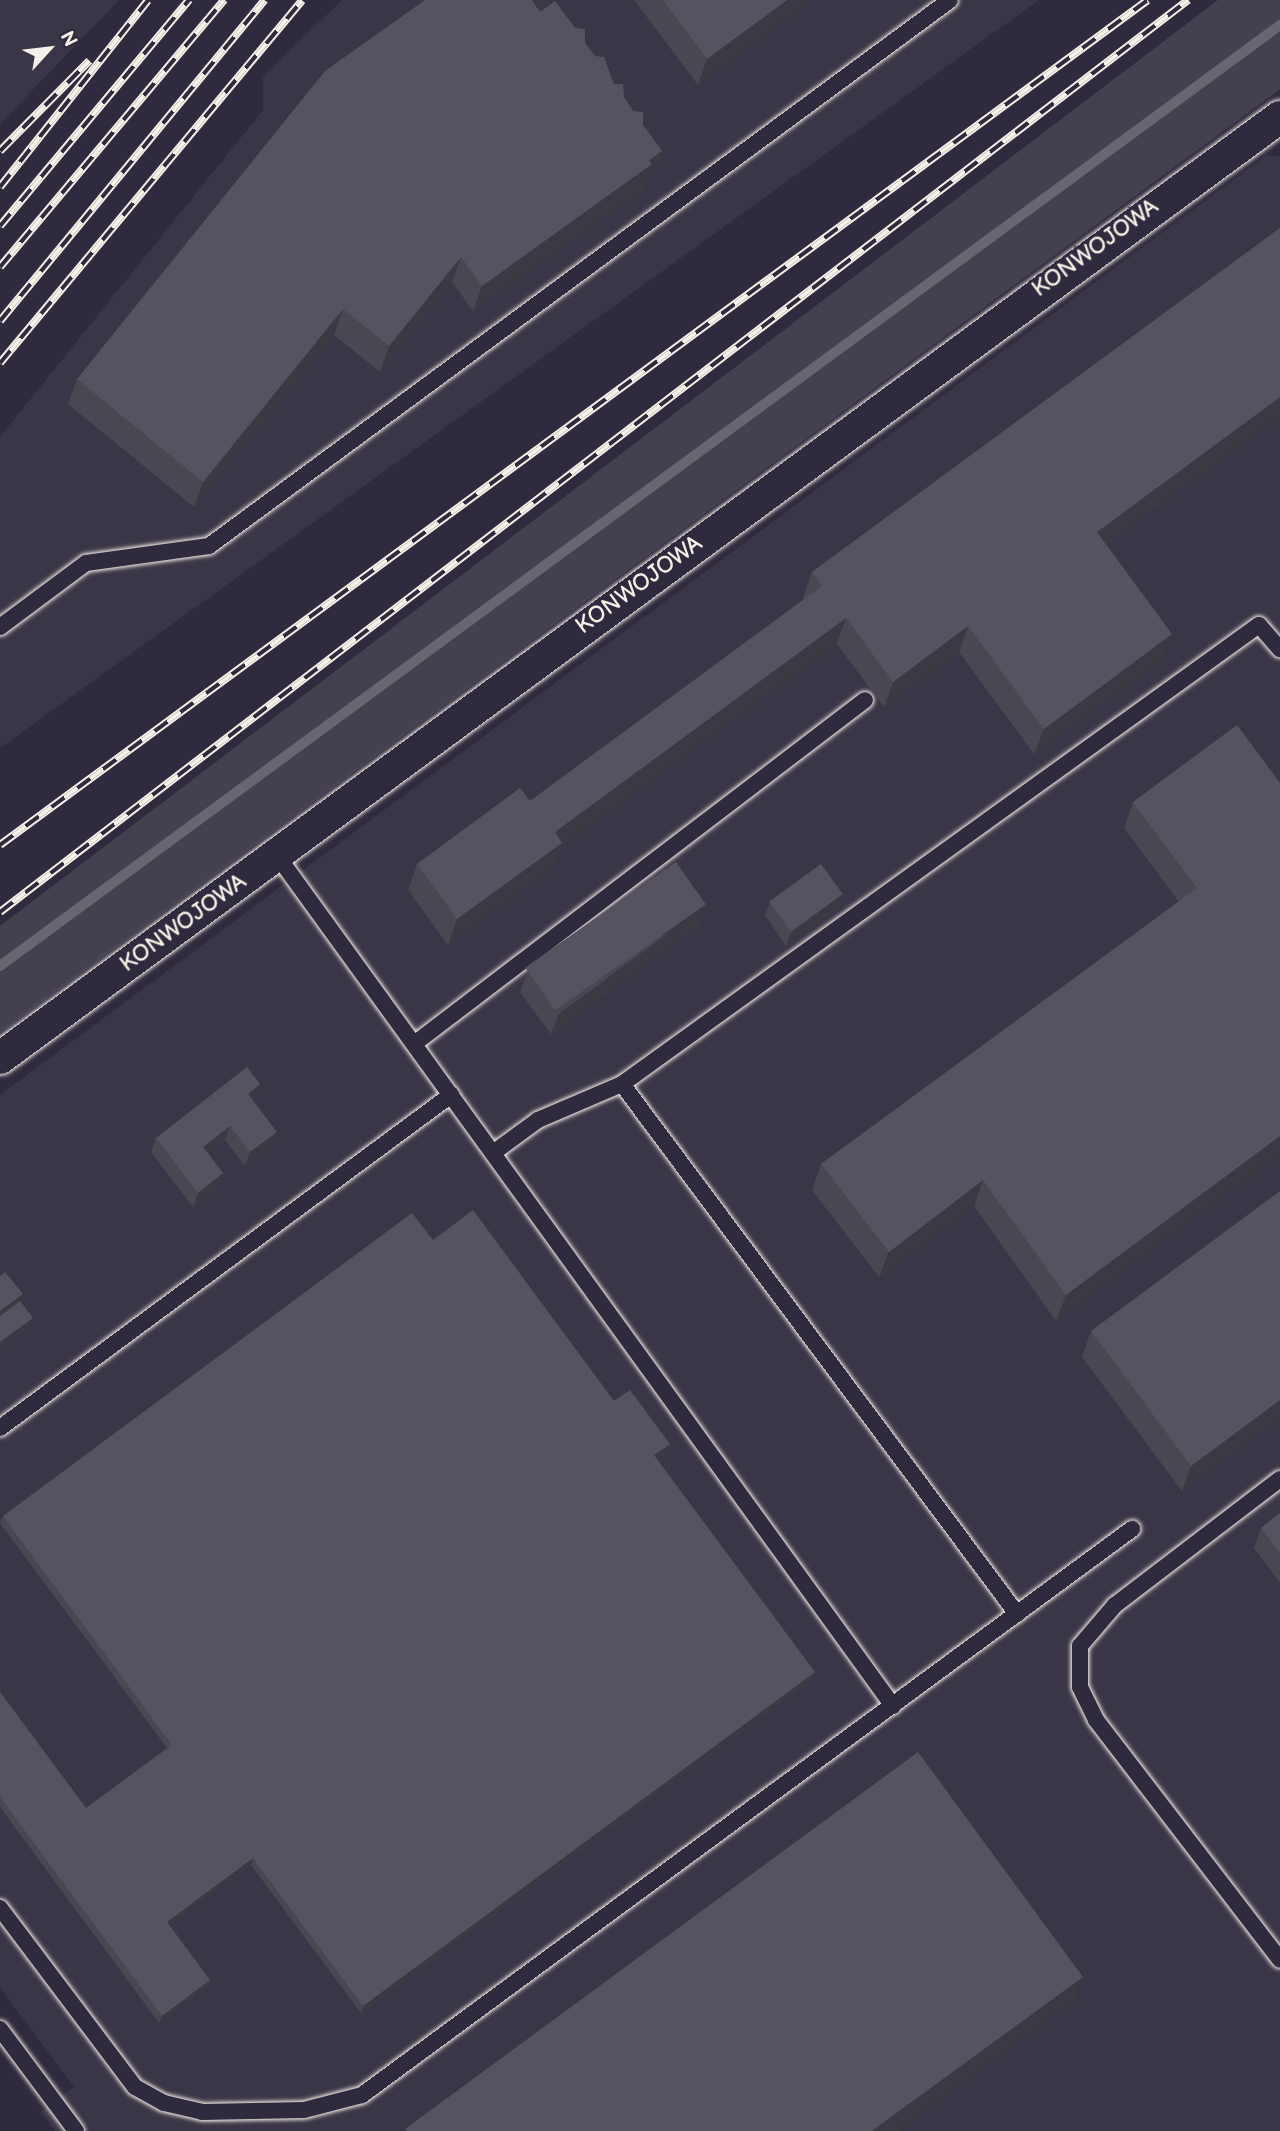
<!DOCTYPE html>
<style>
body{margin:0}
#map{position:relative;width:1280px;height:2131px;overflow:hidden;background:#2f2a3d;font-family:"Balsamiq Sans",sans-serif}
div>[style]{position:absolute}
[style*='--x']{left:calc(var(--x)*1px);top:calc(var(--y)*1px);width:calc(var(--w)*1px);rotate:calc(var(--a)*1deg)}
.built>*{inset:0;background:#3b3647}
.green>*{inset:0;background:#454050}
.stream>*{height:10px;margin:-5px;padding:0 5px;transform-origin:5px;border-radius:5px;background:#6a6670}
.roads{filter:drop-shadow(0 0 2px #f4f1e8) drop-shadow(0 0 2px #f4f1e8)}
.service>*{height:16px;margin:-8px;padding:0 8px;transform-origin:8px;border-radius:8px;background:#2f2a3d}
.minor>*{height:32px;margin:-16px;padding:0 16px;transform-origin:16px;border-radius:16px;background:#2f2a3d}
.rail>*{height:8px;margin-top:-4px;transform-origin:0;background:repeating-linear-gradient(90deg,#2f2a3d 0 16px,#f4f1e8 0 32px);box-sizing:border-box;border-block:2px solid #f4f1e8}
.wall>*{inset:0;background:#4a4752}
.shaded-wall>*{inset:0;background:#3c3942}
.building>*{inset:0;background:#56525f;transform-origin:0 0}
span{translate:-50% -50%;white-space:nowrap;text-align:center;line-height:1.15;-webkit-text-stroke:6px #2f2a3d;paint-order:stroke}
.street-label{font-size:23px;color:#f4f1e8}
.north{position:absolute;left:14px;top:14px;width:70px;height:70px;-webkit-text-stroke:5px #2f2a3d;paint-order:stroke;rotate:63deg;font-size:19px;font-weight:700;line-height:28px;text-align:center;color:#f4f1e8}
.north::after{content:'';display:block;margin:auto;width:24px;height:32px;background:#f4f1e8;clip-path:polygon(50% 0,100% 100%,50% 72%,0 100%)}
</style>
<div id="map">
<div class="built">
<i style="clip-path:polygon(0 0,119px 0,0 124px)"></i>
<i style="clip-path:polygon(342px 0,1039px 0,0 748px,0 437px,263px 110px,263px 76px)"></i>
<i style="clip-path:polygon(1267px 155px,1280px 157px,1280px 2131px,55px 2131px,41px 2112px,74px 2087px,0 1987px,0 1095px)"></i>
</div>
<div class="green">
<i style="clip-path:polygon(1218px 0,1280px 0,1280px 89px,0 1033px,0 926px)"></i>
</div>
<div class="stream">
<i style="--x:0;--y:966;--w:1589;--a:-36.32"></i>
</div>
<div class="roads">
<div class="service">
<i style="--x:0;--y:627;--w:107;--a:-36.7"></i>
<i style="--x:86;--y:563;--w:124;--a:-7.9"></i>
<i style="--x:209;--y:546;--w:920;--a:-36.38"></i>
<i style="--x:276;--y:854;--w:1052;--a:54.09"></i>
<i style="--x:414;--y:1044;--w:567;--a:-37.33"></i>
<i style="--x:622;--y:1084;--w:785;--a:-35.78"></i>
<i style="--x:1259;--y:625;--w:32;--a:49"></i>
<i style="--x:493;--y:1153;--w:56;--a:-36.3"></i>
<i style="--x:538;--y:1120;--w:91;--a:-23.2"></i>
<i style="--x:622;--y:1084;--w:661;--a:53.3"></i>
<i style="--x:0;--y:1428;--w:561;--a:-36.44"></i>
<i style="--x:1280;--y:1479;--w:208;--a:142.6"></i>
<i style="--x:1115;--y:1605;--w:54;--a:130.5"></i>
<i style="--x:1080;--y:1646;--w:41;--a:90"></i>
<i style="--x:1080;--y:1687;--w:37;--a:64"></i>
<i style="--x:1096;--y:1720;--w:302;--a:52.5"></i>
<i style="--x:0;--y:1908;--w:224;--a:53"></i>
<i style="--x:135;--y:2087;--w:33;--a:29"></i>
<i style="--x:164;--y:2103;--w:39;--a:13"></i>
<i style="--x:202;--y:2112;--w:102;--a:-1.1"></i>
<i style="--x:304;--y:2110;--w:60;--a:-14.5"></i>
<i style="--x:362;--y:2095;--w:956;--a:-36.32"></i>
<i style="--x:0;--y:2029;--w:127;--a:53.3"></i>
</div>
<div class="minor">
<i style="--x:0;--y:1058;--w:1589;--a:-36.32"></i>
</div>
</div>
<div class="rail">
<i style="--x:0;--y:151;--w:127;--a:-45.3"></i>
<i style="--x:0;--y:187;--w:238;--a:-51.6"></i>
<i style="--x:0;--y:226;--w:295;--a:-50.1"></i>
<i style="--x:0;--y:267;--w:349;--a:-50"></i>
<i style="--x:0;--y:321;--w:416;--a:-50.5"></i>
<i style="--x:0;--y:363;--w:472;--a:-50.2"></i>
<i style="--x:0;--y:845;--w:1425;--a:-36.36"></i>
<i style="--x:0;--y:912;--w:1498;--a:-37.51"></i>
</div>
<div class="wall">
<i style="clip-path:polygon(425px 0,553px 0,539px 10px,585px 43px,662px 151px,652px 177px,646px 181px,643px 190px,473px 311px,452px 282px,380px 372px,334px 335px,194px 507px,68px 404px,77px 379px)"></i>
<i style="clip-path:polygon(634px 0,813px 0,698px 85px)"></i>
<i style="clip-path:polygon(1280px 228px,1280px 416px,1106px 544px,1163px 659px,1034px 754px,959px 652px,884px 707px,837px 644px,560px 847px,553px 868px,448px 945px,408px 890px,417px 864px,530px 801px,804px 599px,803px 598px,812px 572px)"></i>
<i style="clip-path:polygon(1280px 783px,1056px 1321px,974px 1206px,879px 1277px,812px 1190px,821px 1164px,1179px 902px,1124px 828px,1133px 802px)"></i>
<i style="clip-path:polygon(843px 894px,838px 908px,786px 946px,765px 915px,770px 902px)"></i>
<i style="clip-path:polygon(699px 925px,551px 1034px,520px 992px,528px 972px)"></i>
<i style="clip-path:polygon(260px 1084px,255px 1098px,253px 1100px,272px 1145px,245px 1166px,225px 1140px,208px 1153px,223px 1173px,218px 1187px,193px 1207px,151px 1152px,156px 1138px)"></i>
<i style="clip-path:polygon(433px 1240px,614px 1401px,670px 1444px,667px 1451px,657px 1459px,812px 1679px,361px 2013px,251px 1865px,169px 1925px,210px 1980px,207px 1987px,159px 2023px,0 1807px,0 1692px,86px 1808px,167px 1748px,0 1523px,3px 1516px)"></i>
<i style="clip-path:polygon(1091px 1331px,1280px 1418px,1182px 1491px,1082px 1357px)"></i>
<i style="clip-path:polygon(1280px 1513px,1280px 1583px,1254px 1548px,1261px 1528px)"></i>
</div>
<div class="shaded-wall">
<i style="clip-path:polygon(529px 0,553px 0,520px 23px)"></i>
<i style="clip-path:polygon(787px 0,813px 0,698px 85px,707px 59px)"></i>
<i style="clip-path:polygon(662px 151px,652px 177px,646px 181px,643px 190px,473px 311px,482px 286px)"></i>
<i style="clip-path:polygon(461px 257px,452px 282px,380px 372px,389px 346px)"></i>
<i style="clip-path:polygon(343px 309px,334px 335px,194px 507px,203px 482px)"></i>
<i style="clip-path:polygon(1280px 397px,1280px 416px,1088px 557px,1097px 532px)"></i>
<i style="clip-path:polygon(846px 618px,837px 644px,560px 847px,553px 868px,448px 945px,457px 919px,555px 832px)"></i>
<i style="clip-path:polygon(968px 626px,959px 652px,884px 707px,893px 682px)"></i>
<i style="clip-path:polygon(1172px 634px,1163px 659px,1034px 754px,1044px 729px)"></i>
<i style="clip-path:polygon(843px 894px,838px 908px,786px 946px,791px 932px)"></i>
<i style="clip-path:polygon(706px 905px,699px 925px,551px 1034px,559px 1014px)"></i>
<i style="clip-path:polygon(260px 1084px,255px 1098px,243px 1108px,248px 1094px)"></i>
<i style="clip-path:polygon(230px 1126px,225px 1140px,198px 1160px,203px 1147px)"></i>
<i style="clip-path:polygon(277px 1132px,272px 1145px,245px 1166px,250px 1152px)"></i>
<i style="clip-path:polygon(1280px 1136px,1280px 1155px,1056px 1321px,1066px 1295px)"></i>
<i style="clip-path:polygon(223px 1173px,218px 1187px,193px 1207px,198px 1193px)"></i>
<i style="clip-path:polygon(983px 1180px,974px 1206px,879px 1277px,889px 1252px)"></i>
<i style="clip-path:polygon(23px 1294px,18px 1308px,0 1321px,0 1311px)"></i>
<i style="clip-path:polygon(33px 1318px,30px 1325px,0 1347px,0 1342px)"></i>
<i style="clip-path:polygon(1280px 1400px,1280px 1418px,1182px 1491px,1191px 1466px)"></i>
<i style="clip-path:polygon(670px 1444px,667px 1451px,652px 1462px,654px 1455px)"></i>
<i style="clip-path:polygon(815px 1672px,812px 1679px,361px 2013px,363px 2006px)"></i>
<i style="clip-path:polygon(253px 1858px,251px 1865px,164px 1929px,167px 1922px)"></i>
<i style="clip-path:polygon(1083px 1977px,1073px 2002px,898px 2131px,872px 2131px)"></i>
<i style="clip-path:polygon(210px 1980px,207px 1987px,159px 2023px,162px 2016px)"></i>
</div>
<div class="building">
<i style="clip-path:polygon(425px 0,532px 0,540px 12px,555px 1px,575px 28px,585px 29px,585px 43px,595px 56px,604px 57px,614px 84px,623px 84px,624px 97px,633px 111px,643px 112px,643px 125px,662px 151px,649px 160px,652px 164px,482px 286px,461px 257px,389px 346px,343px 309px,203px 482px,77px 379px,325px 71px)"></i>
<i style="clip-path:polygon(663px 0,787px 0,707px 59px)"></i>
<i style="clip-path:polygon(1280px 228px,1280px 397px,1097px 532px,1172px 634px,1044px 729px,968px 626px,893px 682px,846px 618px,555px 832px,562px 843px,457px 919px,417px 864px,520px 788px,530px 801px,822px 586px,812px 572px)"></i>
<i style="clip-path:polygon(1237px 725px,1280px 783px,1280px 1136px,1066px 1295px,983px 1180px,889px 1252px,821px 1164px,1197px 888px,1133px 802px)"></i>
<i style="left:676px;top:862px;width:52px;height:184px;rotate:55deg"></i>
<i style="left:821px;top:864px;width:37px;height:64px;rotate:54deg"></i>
<i style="clip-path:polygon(247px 1067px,260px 1084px,248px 1094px,277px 1132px,250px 1152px,230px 1126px,203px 1147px,223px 1173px,198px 1193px,156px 1138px)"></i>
<i style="clip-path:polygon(1280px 1191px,1280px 1400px,1191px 1466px,1091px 1331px)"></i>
<i style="clip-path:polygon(473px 1210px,614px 1401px,630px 1390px,670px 1444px,654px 1455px,815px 1672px,363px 2006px,253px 1858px,167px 1922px,210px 1980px,162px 2016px,0 1797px,0 1692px,86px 1808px,172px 1745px,3px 1516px,412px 1213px,433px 1240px)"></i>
<i style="clip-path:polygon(5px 1272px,23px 1294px,0 1311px,0 1276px)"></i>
<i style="clip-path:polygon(20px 1301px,33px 1318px,0 1342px,0 1316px)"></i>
<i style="clip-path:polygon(1280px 1513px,1280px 1553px,1261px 1528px)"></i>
<i style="clip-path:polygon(918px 1752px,1083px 1977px,872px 2131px,407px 2131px,405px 2129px)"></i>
</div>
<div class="street-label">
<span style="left:1095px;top:248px;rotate:-36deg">KONWOJOWA</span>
<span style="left:639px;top:585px;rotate:-36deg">KONWOJOWA</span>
<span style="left:183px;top:923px;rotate:-36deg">KONWOJOWA</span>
</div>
<div class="north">N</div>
</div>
